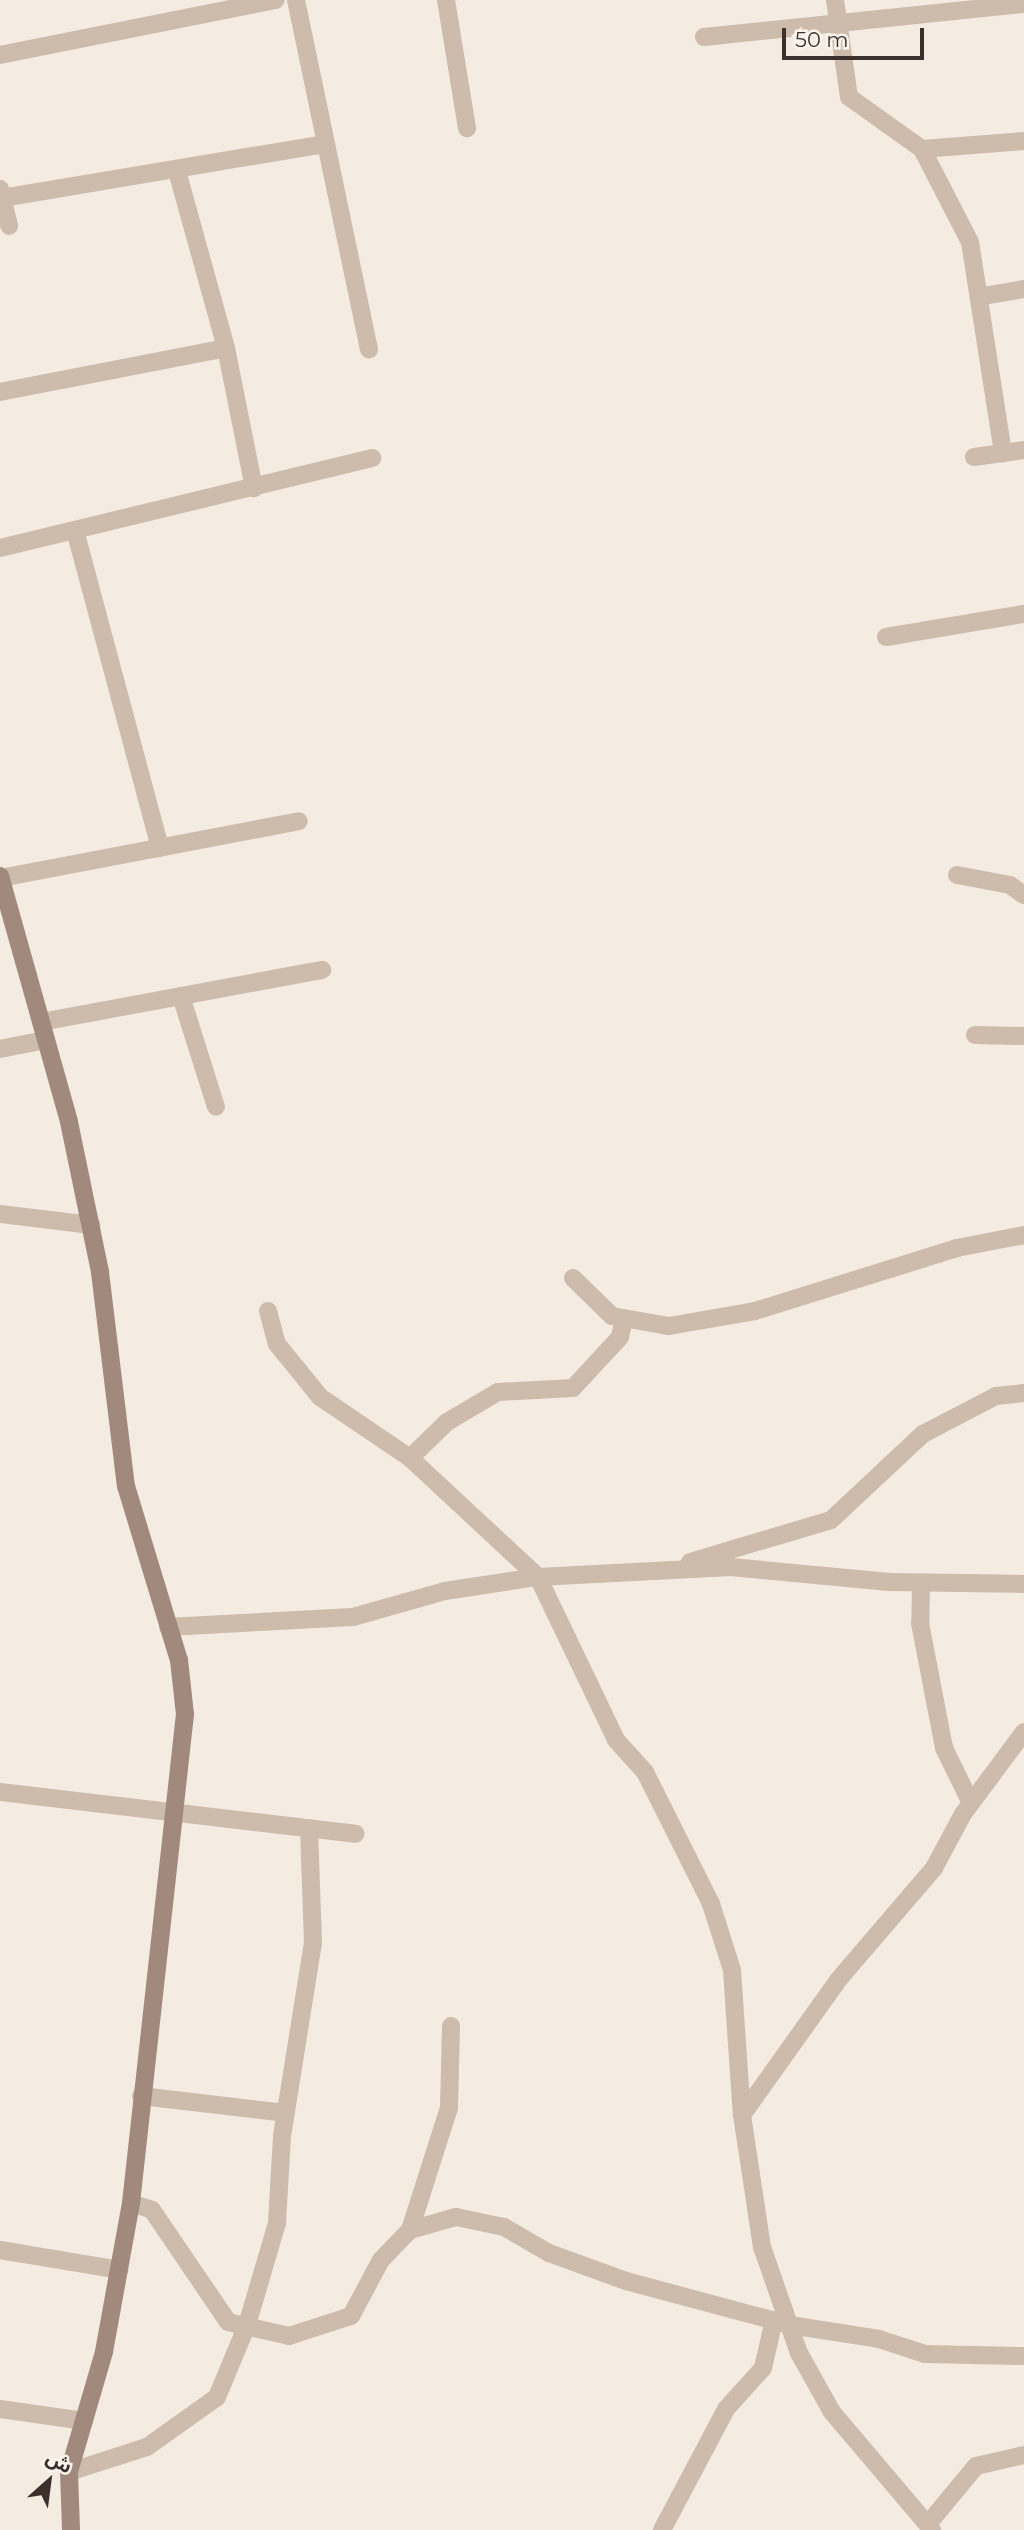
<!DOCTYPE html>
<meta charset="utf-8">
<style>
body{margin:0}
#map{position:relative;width:1024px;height:2530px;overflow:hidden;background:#f4ebe1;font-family:Montserrat,"Noto Sans Arabic",sans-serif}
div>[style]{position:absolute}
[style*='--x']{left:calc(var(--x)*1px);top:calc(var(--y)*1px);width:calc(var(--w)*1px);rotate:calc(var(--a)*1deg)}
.street>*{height:18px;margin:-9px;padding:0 9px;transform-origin:9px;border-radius:9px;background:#cdbbac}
.secondary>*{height:18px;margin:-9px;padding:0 9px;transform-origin:9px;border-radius:9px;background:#a18a7d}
span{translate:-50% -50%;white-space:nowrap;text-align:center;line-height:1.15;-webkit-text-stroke:5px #fbf5ee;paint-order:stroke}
.north{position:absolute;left:14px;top:2446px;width:70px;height:70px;-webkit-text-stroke:5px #fbf5ee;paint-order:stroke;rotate:28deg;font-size:19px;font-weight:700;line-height:28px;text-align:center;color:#3b302b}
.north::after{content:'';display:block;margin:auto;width:24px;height:32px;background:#3b302b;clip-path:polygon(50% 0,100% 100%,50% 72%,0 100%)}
.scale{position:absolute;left:782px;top:28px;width:142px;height:32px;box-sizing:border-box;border:4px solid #3b302b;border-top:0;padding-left:9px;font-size:21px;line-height:24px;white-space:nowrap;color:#3b302b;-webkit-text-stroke:5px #fbf5ee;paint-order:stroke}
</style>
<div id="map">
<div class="street">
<i style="--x:296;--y:0;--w:357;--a:78.2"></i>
<i style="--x:446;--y:0;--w:130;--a:80.7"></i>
<i style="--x:835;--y:0;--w:98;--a:81.8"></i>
<i style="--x:849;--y:97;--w:90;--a:35.5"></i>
<i style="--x:922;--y:149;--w:105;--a:62.7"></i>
<i style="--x:970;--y:242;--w:214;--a:81.1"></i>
<i style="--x:704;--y:37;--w:322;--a:-5.9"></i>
<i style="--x:0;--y:55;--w:281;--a:-11.3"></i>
<i style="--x:922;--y:149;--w:102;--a:-4.5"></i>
<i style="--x:177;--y:171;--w:184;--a:74.5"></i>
<i style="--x:226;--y:348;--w:143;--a:78.7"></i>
<i style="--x:0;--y:189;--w:38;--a:76"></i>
<i style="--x:2;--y:198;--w:327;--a:-9.5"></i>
<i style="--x:983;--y:296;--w:42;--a:-9.7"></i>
<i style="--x:0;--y:392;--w:230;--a:-11"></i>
<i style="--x:974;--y:457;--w:50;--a:-8"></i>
<i style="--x:76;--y:534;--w:325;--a:75"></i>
<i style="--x:0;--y:548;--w:383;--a:-13.6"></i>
<i style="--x:886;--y:637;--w:140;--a:-9.5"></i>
<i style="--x:957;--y:875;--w:54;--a:10.7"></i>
<i style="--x:1010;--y:885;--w:17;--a:36"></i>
<i style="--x:1;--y:878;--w:303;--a:-10.8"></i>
<i style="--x:181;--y:996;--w:116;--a:72.5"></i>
<i style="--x:41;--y:1022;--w:286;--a:-10.5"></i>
<i style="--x:975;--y:1035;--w:49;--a:1.2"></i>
<i style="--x:0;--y:1049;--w:47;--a:-11.1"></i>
<i style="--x:0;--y:1214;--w:92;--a:6.9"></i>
<i style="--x:573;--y:1278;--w:54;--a:44.3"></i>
<i style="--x:612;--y:1316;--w:58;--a:10"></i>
<i style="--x:669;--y:1326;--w:87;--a:-9.9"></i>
<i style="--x:755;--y:1311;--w:212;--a:-17.3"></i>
<i style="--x:957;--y:1248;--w:68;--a:-11"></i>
<i style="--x:268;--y:1311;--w:34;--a:75"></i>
<i style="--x:277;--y:1344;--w:68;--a:50.9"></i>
<i style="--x:320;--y:1397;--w:109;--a:34.1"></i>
<i style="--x:410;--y:1458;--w:175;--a:42.9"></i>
<i style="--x:538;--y:1577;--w:181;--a:64.4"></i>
<i style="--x:616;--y:1740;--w:43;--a:47.8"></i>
<i style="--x:645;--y:1772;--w:148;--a:63.4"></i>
<i style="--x:711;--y:1904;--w:69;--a:72.3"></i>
<i style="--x:732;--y:1970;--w:145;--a:86.1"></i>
<i style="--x:742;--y:2115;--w:134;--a:81.4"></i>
<i style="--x:762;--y:2247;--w:112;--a:70.8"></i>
<i style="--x:799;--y:2353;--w:68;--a:60.8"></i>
<i style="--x:832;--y:2412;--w:155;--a:49.7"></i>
<i style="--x:410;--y:1458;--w:52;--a:-44.2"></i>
<i style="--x:447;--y:1422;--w:59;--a:-30.5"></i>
<i style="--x:498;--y:1392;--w:75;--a:-3.1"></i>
<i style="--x:573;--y:1388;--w:69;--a:-47.3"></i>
<i style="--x:620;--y:1337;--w:19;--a:-78"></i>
<i style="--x:690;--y:1562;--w:147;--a:-16.6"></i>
<i style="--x:831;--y:1520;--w:126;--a:-43.1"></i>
<i style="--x:923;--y:1434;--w:82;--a:-27.5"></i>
<i style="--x:996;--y:1396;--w:28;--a:-6"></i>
<i style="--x:921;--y:1584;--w:39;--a:91"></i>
<i style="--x:920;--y:1623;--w:127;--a:79.1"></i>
<i style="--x:944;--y:1748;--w:61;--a:63.9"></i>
<i style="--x:168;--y:1627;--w:185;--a:-3.1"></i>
<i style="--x:353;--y:1617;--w:96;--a:-15.8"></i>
<i style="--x:445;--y:1591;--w:94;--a:-8.6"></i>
<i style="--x:538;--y:1577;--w:193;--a:-3"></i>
<i style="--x:731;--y:1567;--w:159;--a:5.4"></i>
<i style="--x:889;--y:1582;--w:135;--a:0.8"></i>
<i style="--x:0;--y:1792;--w:358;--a:6.7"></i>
<i style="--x:141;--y:2096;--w:146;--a:6.7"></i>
<i style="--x:742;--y:2115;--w:167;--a:-54.5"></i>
<i style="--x:839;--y:1979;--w:146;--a:-49.4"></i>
<i style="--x:934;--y:1868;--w:61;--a:-61.8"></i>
<i style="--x:963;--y:1814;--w:102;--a:-53.4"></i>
<i style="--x:131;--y:2203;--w:22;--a:18"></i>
<i style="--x:152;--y:2210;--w:135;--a:55.8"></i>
<i style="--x:228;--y:2322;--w:63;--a:12.9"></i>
<i style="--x:289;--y:2336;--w:65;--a:-17.9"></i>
<i style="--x:351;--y:2316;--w:64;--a:-61.8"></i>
<i style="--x:381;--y:2260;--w:42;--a:-46"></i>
<i style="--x:410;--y:2230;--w:48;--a:-15.8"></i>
<i style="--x:456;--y:2217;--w:49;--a:11.8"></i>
<i style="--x:504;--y:2227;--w:52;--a:30"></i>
<i style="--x:549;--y:2253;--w:82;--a:20"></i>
<i style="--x:626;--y:2281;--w:170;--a:15"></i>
<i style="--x:790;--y:2325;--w:90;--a:8.9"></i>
<i style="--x:879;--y:2339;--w:48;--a:18.1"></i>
<i style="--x:925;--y:2354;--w:99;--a:1.2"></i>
<i style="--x:410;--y:2230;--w:128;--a:-72.3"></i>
<i style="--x:449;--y:2108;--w:82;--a:-88.6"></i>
<i style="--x:0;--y:2250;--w:121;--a:9.5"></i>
<i style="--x:0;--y:2409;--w:85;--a:8.1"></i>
<i style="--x:69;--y:2472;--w:82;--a:-17.8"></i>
<i style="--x:147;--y:2447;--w:86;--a:-35.5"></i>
<i style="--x:217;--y:2397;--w:78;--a:-67.4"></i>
<i style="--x:247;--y:2325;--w:106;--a:-73.6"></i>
<i style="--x:277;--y:2223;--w:87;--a:-86.7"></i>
<i style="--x:282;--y:2136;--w:195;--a:-80.9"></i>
<i style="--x:313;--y:1943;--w:115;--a:-92"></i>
<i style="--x:928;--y:2524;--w:75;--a:-50.4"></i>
<i style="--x:976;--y:2466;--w:49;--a:-12.9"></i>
<i style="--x:662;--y:2530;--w:137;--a:-62.1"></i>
<i style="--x:726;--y:2409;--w:55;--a:-47.9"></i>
<i style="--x:763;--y:2368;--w:49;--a:-77.1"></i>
</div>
<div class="secondary">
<i style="--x:0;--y:876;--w:255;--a:74.3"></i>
<i style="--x:69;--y:1122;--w:153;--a:78.3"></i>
<i style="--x:100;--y:1272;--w:216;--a:83.1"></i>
<i style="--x:126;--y:1486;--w:182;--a:73.1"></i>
<i style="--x:179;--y:1660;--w:54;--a:83.7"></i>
<i style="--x:185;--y:1714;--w:492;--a:96.3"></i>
<i style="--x:131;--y:2203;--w:151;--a:100.3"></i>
<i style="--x:104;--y:2352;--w:125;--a:106.3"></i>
<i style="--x:69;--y:2472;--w:58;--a:88"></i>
</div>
<div class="north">ش</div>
<div class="scale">50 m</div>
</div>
